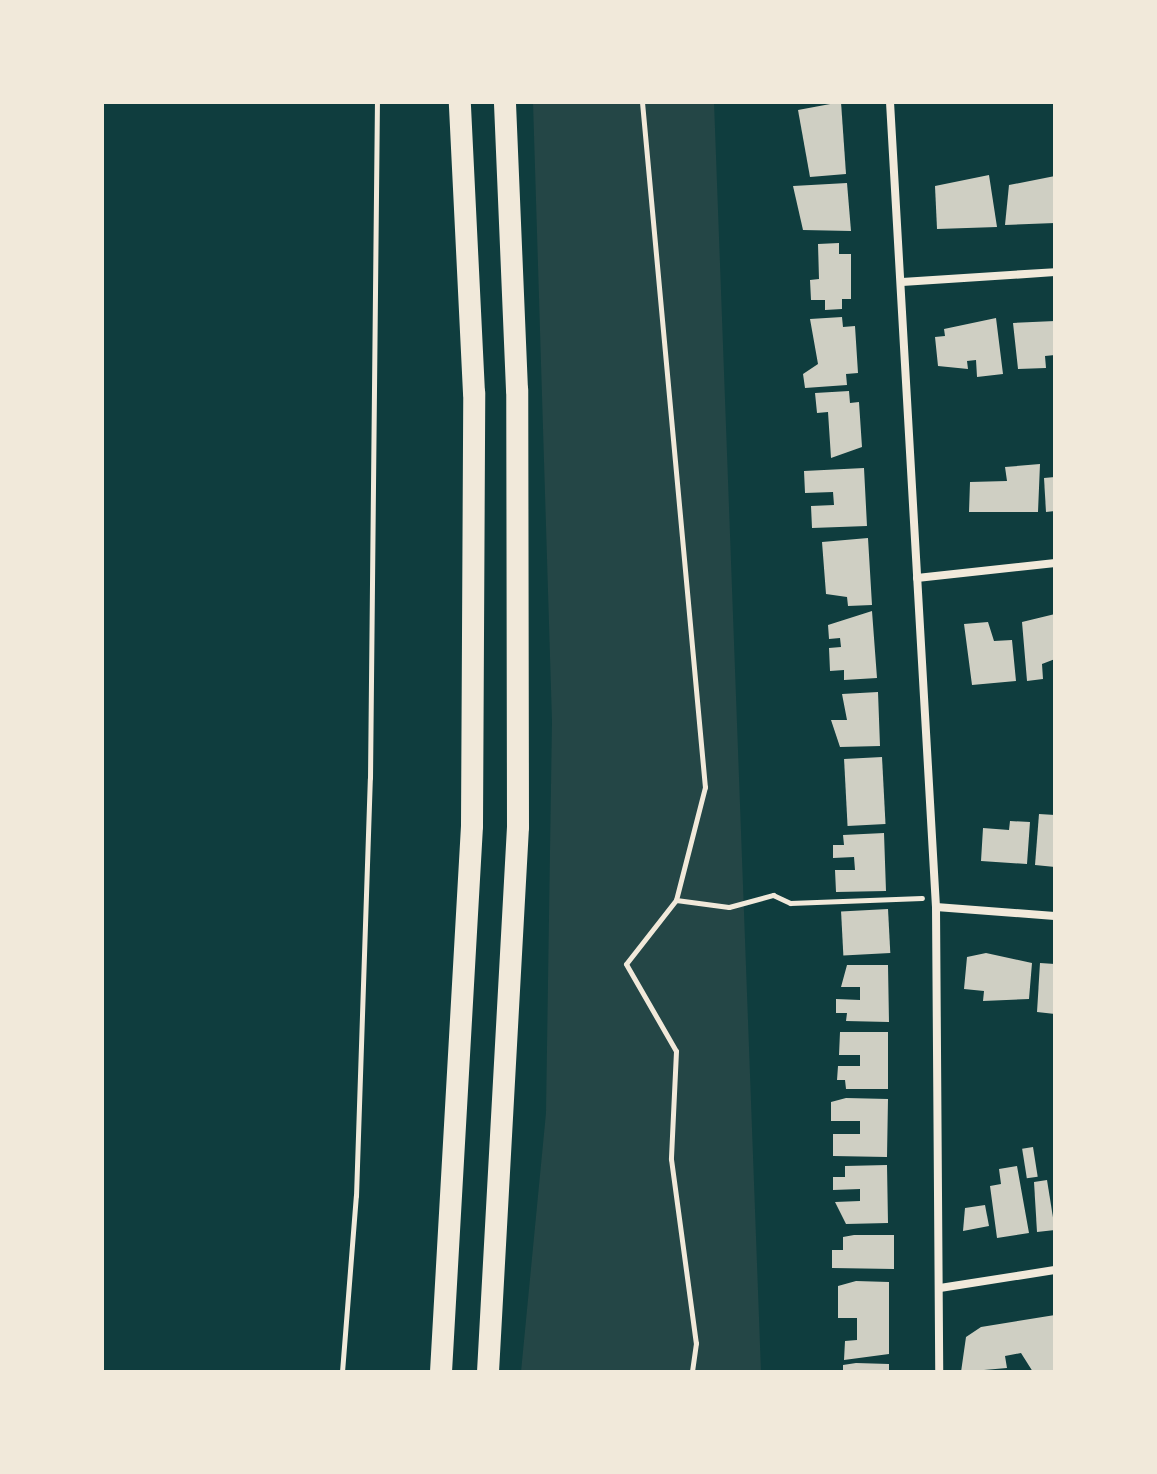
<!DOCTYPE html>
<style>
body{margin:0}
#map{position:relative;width:1157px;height:1474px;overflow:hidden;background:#0f3d3e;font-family:Helvetica,sans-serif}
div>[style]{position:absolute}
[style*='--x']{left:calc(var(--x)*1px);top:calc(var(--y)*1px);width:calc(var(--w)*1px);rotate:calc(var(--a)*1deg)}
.green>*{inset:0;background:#244646}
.building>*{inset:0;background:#cfcfc3;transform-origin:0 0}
.path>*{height:5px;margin:-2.5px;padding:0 2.5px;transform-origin:2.5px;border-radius:2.5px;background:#f1e9da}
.minor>*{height:8px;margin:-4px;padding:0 4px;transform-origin:4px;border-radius:4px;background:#f1e9da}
.trunk>*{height:22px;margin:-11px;padding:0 11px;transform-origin:11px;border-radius:11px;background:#f1e9da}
span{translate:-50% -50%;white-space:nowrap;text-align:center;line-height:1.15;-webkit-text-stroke:8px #f1e9da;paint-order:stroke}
.frame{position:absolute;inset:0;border:104px solid #f1e9da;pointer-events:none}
</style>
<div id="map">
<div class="green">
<i style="clip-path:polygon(533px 102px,714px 102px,761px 1372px,521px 1372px,546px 1113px,552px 721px)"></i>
</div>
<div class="building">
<i style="clip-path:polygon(841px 102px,846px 174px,810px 177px,798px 110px)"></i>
<i style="clip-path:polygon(989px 175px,997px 227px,937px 229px,935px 186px)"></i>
<i style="clip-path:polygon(1055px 176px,1055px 223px,1005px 225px,1009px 185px)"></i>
<i style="clip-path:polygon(847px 183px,851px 231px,803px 230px,793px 186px)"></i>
<i style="clip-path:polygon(839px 243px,839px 254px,851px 254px,851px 299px,842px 299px,842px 309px,825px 310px,825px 300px,811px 300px,810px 280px,819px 279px,818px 244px)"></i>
<i style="clip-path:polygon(842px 317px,843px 327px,855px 326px,858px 373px,846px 374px,847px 385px,805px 388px,803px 374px,818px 364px,810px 319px)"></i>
<i style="clip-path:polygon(996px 318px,1003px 374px,977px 377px,976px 360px,967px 361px,968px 369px,938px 366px,935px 337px,945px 336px,944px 329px)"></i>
<i style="clip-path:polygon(1055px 321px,1055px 355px,1045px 356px,1046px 368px,1018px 369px,1013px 323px)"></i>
<i style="clip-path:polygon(849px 391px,850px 403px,859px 402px,862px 447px,831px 458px,828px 412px,817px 413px,815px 393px)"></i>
<i style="clip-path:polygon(1040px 464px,1038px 512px,969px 512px,970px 482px,1007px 481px,1005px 467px)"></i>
<i style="clip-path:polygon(864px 468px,867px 526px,812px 528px,811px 506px,834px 505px,833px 492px,805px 493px,804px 471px)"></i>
<i style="clip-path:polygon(1055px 477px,1055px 511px,1046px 512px,1044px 478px)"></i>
<i style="clip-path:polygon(868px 538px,872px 605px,848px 606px,847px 597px,826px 594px,822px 542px)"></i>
<i style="clip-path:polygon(872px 611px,877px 678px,844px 680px,844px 670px,830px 671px,829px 648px,841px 647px,840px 638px,829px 639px,828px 625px)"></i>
<i style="clip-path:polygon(1055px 614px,1055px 659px,1042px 664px,1043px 679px,1027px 681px,1022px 622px)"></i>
<i style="clip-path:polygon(988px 622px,994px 641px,1012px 640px,1016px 681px,972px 685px,964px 624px)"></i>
<i style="clip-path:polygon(878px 692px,880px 746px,840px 747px,831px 720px,847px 720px,842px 694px)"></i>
<i style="left:882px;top:757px;width:67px;height:38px;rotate:87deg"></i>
<i style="clip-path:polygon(1039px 814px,1055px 815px,1055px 867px,1035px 865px)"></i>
<i style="clip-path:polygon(1010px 821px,1030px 822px,1027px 864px,981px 861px,983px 828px,1009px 830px)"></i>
<i style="clip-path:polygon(884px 833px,886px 891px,836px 892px,835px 870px,855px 870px,854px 857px,833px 858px,833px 845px,844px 845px,843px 835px)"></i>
<i style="left:888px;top:909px;width:44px;height:47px;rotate:87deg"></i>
<i style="clip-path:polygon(986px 953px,1032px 963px,1029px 999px,983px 1001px,984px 991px,964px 989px,967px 957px)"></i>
<i style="clip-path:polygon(1040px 963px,1055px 964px,1055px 1014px,1037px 1012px)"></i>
<i style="clip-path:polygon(847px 965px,888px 965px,889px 1022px,846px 1021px,847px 1013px,836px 1013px,836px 999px,860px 1000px,860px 987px,841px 987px)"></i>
<i style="clip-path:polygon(840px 1032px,888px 1032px,888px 1089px,846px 1089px,845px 1080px,837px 1080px,838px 1066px,860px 1066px,860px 1055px,839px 1055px)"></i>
<i style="clip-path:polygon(846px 1098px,888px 1099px,887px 1157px,833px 1156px,833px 1134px,860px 1134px,860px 1121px,831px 1121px,831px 1102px)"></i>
<i style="left:1033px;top:1147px;width:30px;height:11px;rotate:81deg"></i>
<i style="clip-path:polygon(887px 1165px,888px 1223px,846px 1224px,835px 1202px,860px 1201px,860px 1189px,833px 1190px,833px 1177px,845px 1177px,845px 1166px)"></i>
<i style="clip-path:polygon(1017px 1166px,1029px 1233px,997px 1238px,990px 1186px,1001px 1184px,999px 1169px)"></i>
<i style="clip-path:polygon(1047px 1180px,1055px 1230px,1037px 1232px,1034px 1182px)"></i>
<i style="clip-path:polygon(985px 1205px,989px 1226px,963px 1231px,965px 1208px)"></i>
<i style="clip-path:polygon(854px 1235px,894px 1235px,894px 1269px,832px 1268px,832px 1250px,843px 1250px,843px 1237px)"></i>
<i style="clip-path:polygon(856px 1281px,889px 1282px,889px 1354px,844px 1360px,845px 1341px,857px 1340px,857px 1318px,838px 1318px,838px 1286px)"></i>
<i style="clip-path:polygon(1055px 1315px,1055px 1372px,1033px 1372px,1021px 1353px,1005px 1356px,1007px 1368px,961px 1372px,966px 1337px,981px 1327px)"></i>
<i style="clip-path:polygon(856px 1363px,889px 1364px,889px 1372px,843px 1372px,843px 1365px)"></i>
</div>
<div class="path">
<i style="--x:642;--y:102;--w:688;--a:84.75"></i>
<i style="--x:705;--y:787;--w:117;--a:104.4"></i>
<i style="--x:676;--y:900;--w:81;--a:128"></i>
<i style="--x:626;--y:964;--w:100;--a:60.1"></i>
<i style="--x:676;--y:1051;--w:108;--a:92.7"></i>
<i style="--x:671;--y:1159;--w:186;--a:82.3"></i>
<i style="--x:696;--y:1343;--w:29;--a:98"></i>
<i style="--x:676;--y:900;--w:53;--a:7.5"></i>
<i style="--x:729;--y:907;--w:46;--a:-15.3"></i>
<i style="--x:773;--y:895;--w:19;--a:25"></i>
<i style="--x:790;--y:903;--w:132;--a:-2.2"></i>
<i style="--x:342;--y:1372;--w:177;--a:-85.5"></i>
<i style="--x:356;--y:1196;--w:418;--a:-88.1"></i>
<i style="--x:370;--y:778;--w:676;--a:-89.41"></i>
</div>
<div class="minor">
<i style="--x:890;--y:102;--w:806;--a:86.73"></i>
<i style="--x:936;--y:907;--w:465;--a:89.6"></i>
<i style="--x:902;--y:282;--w:153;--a:-3.7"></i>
<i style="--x:917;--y:578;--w:139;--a:-6.2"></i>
<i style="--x:936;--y:907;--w:119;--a:4.3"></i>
<i style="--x:940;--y:1288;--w:116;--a:-8.9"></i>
</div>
<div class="trunk">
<i style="--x:441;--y:1372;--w:547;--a:-86.75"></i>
<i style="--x:472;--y:826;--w:433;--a:-89.7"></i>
<i style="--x:474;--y:393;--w:291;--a:-92.8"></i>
<i style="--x:488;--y:1372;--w:546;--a:-86.85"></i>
<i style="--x:518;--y:827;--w:437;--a:-90.1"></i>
<i style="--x:517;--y:390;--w:288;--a:-92.4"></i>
</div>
<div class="frame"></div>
</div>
